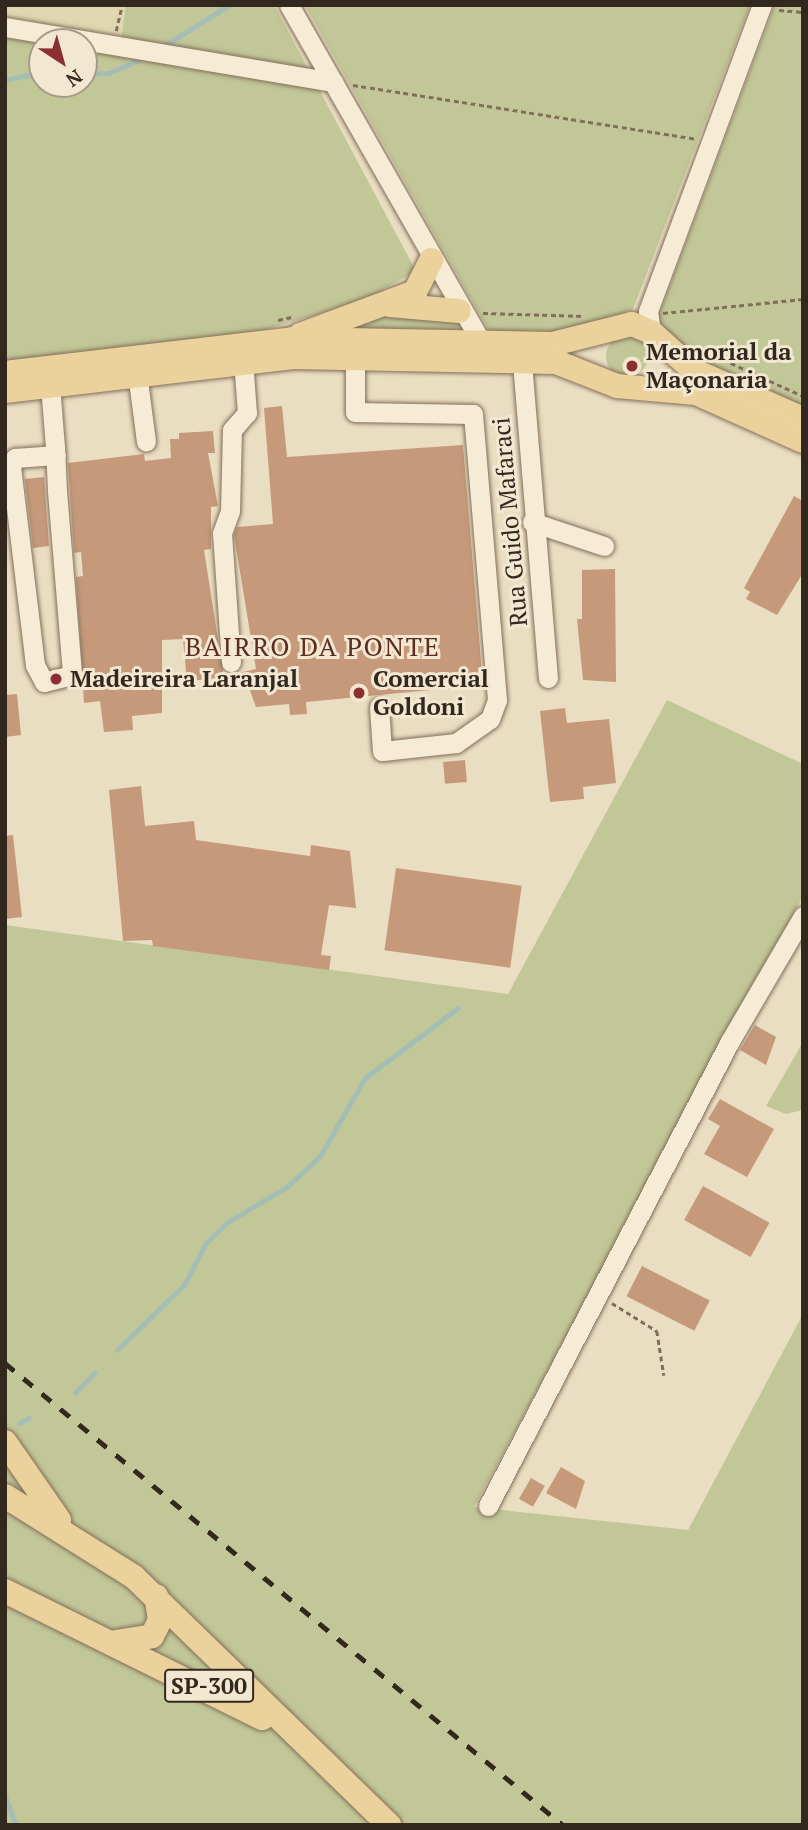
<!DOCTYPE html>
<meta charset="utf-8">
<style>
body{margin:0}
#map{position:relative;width:808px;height:1830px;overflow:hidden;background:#eadec2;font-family:"PT Serif",serif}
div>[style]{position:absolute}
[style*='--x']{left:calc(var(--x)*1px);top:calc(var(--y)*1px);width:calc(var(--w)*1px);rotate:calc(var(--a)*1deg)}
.farmland>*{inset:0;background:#dfd7b0}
.green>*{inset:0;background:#c2c797}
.round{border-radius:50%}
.stream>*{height:4.5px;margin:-2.25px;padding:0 2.25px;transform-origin:2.25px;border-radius:2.25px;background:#a4bdb5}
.building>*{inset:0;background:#c5997a;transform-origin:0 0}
.path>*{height:2.5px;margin-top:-1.25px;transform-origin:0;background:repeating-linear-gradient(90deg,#826f5b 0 5px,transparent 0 8.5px)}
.roads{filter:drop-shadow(0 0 2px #826f5b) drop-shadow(0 0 2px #826f5b)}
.minor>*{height:19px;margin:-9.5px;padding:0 9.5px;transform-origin:9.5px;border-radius:9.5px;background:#f6ebd4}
.major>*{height:24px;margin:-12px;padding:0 12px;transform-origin:12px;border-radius:12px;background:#ebd29c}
.rail>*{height:4.5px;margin-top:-2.25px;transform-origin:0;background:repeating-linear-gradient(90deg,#33281e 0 12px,transparent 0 24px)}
.dots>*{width:19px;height:19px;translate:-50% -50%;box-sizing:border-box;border:4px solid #f2e8d1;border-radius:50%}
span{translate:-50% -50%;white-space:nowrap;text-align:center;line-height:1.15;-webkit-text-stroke:6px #f2e8d1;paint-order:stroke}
.shield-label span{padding:2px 5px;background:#f2e8d1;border:2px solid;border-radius:5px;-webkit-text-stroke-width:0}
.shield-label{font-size:23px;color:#33281e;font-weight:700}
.poi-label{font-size:24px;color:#33281e;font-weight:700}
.left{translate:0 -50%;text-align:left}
.street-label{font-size:24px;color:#33281e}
.neighbourhood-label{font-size:26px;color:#5d2c20;letter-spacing:2px}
.frame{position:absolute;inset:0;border:7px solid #33281e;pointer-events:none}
.north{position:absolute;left:28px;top:28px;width:70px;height:70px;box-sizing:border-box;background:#f2e8d1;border:2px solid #a69b89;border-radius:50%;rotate:144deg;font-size:19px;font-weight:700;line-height:28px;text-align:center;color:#33281e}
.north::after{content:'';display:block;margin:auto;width:24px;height:32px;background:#8d2f31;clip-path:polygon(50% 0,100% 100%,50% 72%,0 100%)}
</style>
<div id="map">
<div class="farmland">
<i style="clip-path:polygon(5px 5px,126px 5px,119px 56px,84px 50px,84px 42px,5px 37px)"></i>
</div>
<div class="green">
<i style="clip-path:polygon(126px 5px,274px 5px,416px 271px,382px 290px,393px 292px,246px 335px,5px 367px,5px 37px,42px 43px,42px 84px,84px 84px,84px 50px,119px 55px)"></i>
<i style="clip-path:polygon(305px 5px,750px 5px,633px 309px,573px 331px,492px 336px)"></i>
<i style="clip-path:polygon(775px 5px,803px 5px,803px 410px,699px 362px,657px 320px)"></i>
<i style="clip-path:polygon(380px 314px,458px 322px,464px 332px,331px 328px)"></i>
<i class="round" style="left:606px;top:335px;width:42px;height:42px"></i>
<i style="clip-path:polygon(667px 700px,803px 764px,803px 896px,474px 1507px,688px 1530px,803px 1314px,803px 1825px,5px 1825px,5px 925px,508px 994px)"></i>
<i style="clip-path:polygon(803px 1042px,803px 1110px,786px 1114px,766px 1106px)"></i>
</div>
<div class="stream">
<i style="--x:164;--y:46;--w:77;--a:-32.2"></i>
<i style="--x:84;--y:74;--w:25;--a:-2"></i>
<i style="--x:109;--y:73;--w:39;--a:-24"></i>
<i style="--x:5;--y:80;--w:38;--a:-12"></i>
<i style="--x:117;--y:1350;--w:93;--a:-44.1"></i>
<i style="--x:184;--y:1285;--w:47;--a:-62.4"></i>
<i style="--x:206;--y:1243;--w:30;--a:-44"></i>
<i style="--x:228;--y:1222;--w:70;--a:-31"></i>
<i style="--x:288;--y:1186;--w:44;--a:-43.2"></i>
<i style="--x:320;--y:1156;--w:90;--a:-60"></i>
<i style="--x:365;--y:1078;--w:116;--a:-37"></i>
<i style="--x:75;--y:1393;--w:28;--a:-46"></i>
<i style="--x:19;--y:1423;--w:11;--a:-27"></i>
<i style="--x:5;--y:1795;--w:32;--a:70"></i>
</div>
<div class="building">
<i style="clip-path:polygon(282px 406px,287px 457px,463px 445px,483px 685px,306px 702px,307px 714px,290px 715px,289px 704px,256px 707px,247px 682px,235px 683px,234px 674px,256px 669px,234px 535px,237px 527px,273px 524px,264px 408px)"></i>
<i style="clip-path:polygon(213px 431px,215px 453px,208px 453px,218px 506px,211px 507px,211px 549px,204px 550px,224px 678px,187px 681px,183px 639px,162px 640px,162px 713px,132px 716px,133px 730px,104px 732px,100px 701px,84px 703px,76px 577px,83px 576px,81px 552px,74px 553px,68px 463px,144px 454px,145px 461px,171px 458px,170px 439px,179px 439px,179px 433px)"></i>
<i style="clip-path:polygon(44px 477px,49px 546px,33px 548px,25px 479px)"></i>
<i style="clip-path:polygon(794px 496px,803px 501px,803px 573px,777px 615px,746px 599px,750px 592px,744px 588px)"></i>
<i style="clip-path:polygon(615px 569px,616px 682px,583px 680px,577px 619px,582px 619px,582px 570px)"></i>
<i style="clip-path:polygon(17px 694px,21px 735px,5px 737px,5px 695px)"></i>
<i style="clip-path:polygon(565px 708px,567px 723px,609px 719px,616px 783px,583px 787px,584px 799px,550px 802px,540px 711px)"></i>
<i style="left:465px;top:760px;width:22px;height:22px;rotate:85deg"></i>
<i style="clip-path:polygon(141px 786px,145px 826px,194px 821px,196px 840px,310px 856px,311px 845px,350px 851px,356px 908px,329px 905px,321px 955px,331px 956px,329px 970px,153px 946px,152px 940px,123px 941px,109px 790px)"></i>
<i style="clip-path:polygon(13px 835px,22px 917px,5px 919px,5px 836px)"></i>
<i style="left:396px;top:868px;width:127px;height:83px;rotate:8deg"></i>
<i style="clip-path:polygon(755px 1025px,776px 1037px,766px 1065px,740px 1050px)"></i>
<i style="clip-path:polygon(720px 1099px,774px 1129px,747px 1177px,704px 1154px,720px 1126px,708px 1119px)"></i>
<i style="left:703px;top:1186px;width:76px;height:39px;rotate:29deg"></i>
<i style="left:642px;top:1266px;width:76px;height:34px;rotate:27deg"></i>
<i style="clip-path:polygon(561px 1467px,585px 1481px,576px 1509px,546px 1493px)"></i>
<i style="left:531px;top:1478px;width:16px;height:24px;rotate:30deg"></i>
</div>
<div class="path">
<i style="--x:779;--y:10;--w:24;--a:5"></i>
<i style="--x:116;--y:31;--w:27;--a:-77"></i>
<i style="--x:353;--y:85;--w:347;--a:8.9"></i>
<i style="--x:483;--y:313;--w:102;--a:1.7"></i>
<i style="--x:663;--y:313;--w:141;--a:-5.7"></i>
<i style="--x:278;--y:320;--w:14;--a:-12"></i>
<i style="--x:700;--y:349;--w:113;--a:24.5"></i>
<i style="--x:612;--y:1303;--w:53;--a:31.9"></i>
<i style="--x:657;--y:1331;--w:45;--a:81"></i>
</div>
<div class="roads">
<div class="minor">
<i style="--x:289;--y:5;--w:390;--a:60.3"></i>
<i style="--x:5;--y:27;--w:333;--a:9.5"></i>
<i style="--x:651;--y:332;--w:21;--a:-98"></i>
<i style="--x:648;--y:311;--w:327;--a:-69.6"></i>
<i style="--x:355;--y:357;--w:55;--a:90"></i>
<i style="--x:355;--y:412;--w:118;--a:1"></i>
<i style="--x:473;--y:414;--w:287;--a:85.2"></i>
<i style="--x:497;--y:700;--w:20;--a:110"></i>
<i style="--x:490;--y:719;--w:42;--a:144.8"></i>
<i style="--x:456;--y:743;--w:74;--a:173.8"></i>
<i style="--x:382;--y:751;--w:44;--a:-93.9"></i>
<i style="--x:522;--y:362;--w:317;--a:85.3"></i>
<i style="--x:137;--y:373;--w:69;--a:82.5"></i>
<i style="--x:50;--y:385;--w:62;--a:85.4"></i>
<i style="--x:55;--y:447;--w:44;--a:87.4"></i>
<i style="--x:57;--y:491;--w:185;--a:85.3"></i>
<i style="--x:72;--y:675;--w:29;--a:166"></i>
<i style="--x:44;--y:682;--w:19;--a:-118"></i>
<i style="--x:35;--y:665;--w:199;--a:-96.9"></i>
<i style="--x:11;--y:467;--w:10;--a:-66"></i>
<i style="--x:15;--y:458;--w:41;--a:-4.2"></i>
<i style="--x:532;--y:522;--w:76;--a:18.4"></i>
<i style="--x:231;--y:662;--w:129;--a:-94"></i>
<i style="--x:222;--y:533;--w:23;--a:-70"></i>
<i style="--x:230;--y:511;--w:81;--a:-88.6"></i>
<i style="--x:232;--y:430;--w:23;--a:-49"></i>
<i style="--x:247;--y:413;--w:53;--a:-94.3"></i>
<i style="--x:488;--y:1506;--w:524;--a:-62.51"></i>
<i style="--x:730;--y:1041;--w:145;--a:-59.7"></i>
</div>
<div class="major">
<i style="--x:390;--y:305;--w:69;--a:5"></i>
<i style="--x:300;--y:335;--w:123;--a:-20.5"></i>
<i style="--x:415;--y:292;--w:36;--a:-63"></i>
<i style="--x:5;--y:373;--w:290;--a:-6.7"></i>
<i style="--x:293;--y:339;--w:260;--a:1.1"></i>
<i style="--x:553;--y:344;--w:81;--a:-14.2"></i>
<i style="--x:632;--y:324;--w:21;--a:23"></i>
<i style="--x:651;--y:332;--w:57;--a:42.1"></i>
<i style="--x:693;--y:370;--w:120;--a:24"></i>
<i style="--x:5;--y:391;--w:290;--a:-6.7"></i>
<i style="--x:293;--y:357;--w:263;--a:1.1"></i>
<i style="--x:556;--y:362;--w:66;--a:21.5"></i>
<i style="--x:617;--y:386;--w:79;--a:5.1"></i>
<i style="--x:696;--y:393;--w:117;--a:24.2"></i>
<i style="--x:5;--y:1442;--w:95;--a:55.3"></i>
<i style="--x:5;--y:1496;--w:152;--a:32.1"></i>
<i style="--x:134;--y:1577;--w:356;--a:44.2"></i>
<i style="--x:5;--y:1591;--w:287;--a:26.3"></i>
<i style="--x:116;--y:1642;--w:36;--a:-9"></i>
<i style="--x:152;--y:1636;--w:18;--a:-63"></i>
<i style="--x:160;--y:1620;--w:24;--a:-99"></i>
</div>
</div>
<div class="rail">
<i style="--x:5;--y:1363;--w:724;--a:39.62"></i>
</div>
<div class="dots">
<i style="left:632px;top:366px;background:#8d2f31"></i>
<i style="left:56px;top:679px;background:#8d2f31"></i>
<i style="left:359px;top:693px;background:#8d2f31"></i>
</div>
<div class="shield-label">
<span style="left:209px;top:1686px">SP-300</span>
</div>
<div class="poi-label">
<span class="left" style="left:646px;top:366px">Memorial da<br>Maçonaria</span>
<span class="left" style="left:70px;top:679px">Madeireira Laranjal</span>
<span class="left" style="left:373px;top:693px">Comercial<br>Goldoni</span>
</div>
<div class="street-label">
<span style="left:510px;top:522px;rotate:-95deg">Rua Guido Mafaraci</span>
</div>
<div class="neighbourhood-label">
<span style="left:313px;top:647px">BAIRRO DA PONTE</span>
</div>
<div class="frame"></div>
<div class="north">N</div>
</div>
